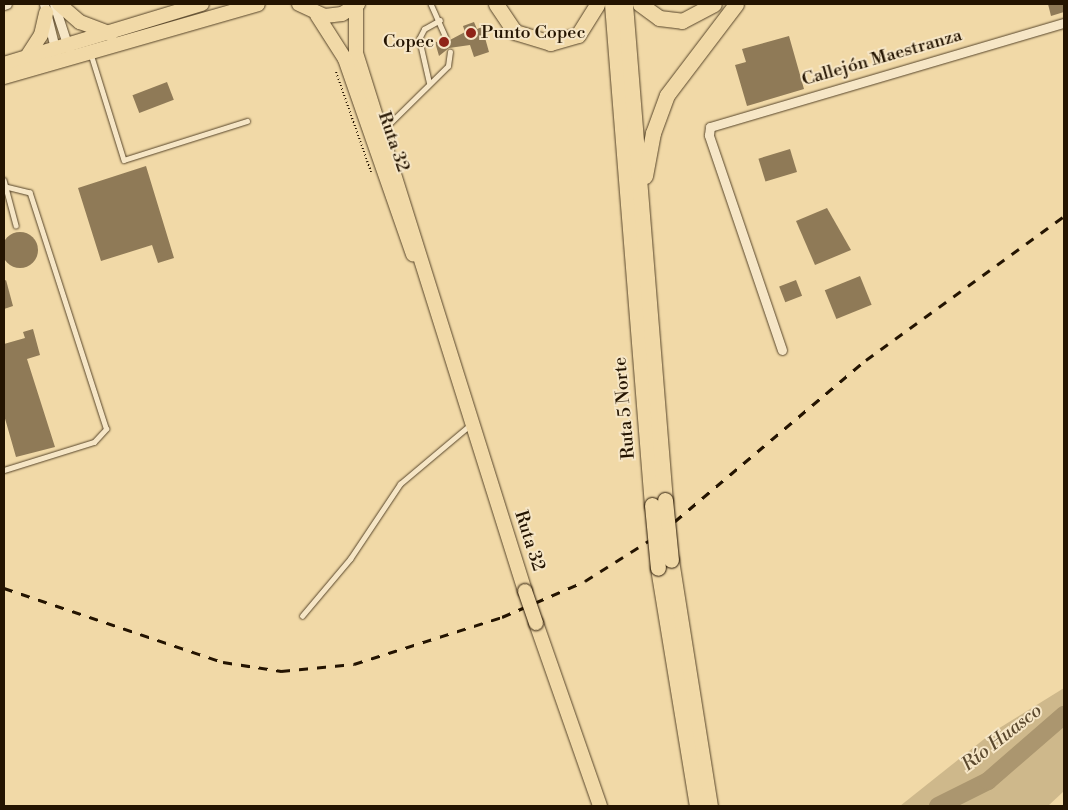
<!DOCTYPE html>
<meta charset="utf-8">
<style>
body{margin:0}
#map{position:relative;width:1068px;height:810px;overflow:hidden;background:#f1d9a7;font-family:"Libre Bodoni",serif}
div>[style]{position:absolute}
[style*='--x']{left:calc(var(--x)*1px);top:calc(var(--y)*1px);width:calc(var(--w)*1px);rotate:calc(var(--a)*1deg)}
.green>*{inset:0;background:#ceb88b}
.river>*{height:18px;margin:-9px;padding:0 9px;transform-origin:9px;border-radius:9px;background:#ab966f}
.building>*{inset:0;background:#8f7a57;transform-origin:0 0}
.round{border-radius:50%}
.path>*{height:2px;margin-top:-1px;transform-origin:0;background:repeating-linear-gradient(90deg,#241401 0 1px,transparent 0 3.5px)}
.roads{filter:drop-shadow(0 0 1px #57452a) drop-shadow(0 0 1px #57452a)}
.service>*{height:4.5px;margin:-2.25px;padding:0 2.25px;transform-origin:2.25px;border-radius:2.25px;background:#f6e6c6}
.minor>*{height:9px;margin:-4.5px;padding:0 4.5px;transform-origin:4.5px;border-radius:4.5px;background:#f6e6c6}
.primary>*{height:14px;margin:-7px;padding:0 7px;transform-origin:7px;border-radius:7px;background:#f1d9a7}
.motorway>*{height:15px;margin:-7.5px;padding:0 7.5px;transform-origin:7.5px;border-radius:7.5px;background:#f1d9a7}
.rail>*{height:3px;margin-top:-1.5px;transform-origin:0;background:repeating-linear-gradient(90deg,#241401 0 9px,transparent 0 18px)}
.bridges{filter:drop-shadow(0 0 1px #241401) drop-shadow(0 0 1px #241401)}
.primary-bridge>*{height:14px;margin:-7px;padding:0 7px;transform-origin:7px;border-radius:7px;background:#f1d9a7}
.motorway-bridge>*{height:15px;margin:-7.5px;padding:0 7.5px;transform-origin:7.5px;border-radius:7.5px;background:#f1d9a7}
.dots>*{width:14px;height:14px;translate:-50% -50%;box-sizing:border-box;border:2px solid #f6e6c6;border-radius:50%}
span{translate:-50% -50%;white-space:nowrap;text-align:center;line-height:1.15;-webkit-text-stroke:4px #f6e6c6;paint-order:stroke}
.poi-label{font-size:18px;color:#241401}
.left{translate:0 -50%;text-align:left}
.right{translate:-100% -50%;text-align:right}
.street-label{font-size:18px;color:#241401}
.water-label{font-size:19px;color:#5a482d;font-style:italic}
.frame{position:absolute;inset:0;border:5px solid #241401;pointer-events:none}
</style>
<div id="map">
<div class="green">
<i style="clip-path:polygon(1064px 688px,1064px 791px,1048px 806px,900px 806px,993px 732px)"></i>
</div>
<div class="river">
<i style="--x:938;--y:806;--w:56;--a:-26.6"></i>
<i style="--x:988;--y:781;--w:101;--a:-41"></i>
</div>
<div class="building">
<i style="clip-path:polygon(1048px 4px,1064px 4px,1064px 12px,1051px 16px)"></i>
<i style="clip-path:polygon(474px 22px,477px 29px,482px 27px,489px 52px,474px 57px,470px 45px,449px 48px,439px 56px,435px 42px,448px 41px,465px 32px,463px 26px)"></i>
<i style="clip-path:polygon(789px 36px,804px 89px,747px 106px,735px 65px,746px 62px,742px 49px)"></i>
<i style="left:167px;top:82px;width:19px;height:37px;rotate:69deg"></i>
<i style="left:790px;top:149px;width:24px;height:33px;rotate:73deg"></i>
<i style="clip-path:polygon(146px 166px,174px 258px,158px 263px,152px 245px,101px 261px,78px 188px)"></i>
<i style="clip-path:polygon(827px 208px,851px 250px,815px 265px,796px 221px)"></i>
<i class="round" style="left:2px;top:232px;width:36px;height:36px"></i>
<i style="left:860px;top:276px;width:31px;height:38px;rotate:68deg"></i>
<i style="clip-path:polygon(6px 280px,13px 306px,4px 309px,4px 281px)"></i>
<i style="left:796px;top:280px;width:17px;height:18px;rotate:69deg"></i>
<i style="clip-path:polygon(33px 329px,40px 355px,27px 359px,55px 447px,16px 457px,4px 415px,4px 344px,25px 338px,23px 332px)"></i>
</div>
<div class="path">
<i style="--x:336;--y:72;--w:106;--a:70.7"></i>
</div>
<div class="roads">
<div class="service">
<i style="--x:431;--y:4;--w:37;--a:66"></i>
<i style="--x:91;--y:54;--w:111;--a:72.7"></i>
<i style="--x:124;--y:160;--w:129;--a:-17.6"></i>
<i style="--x:429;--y:83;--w:45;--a:-102.8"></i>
<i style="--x:419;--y:39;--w:11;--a:-63"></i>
<i style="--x:424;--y:29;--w:18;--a:-29"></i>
<i style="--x:383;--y:130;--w:91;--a:-44.6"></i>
<i style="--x:448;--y:66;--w:14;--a:-82"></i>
<i style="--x:4;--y:180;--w:47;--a:75.1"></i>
<i style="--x:4;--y:470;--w:94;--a:-17.3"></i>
<i style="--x:94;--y:442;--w:18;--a:-47"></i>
<i style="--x:106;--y:429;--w:248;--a:-107.9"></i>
<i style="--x:30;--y:193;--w:25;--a:-166"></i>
<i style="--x:302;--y:616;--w:75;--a:-49.9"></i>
<i style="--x:350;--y:559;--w:90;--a:-56.3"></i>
<i style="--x:400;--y:484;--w:92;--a:-40.1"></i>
</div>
<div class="minor">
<i style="--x:44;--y:4;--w:49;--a:76"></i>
<i style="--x:54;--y:4;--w:48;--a:71.9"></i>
<i style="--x:4;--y:5;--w:3;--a:-18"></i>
<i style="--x:782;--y:350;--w:227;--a:-108.8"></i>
<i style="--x:709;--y:135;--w:8;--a:-83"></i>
<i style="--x:710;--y:127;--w:369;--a:-16.4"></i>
</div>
<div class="primary">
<i style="--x:59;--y:4;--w:28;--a:41"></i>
<i style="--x:80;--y:22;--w:33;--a:21"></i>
<i style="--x:299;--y:4;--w:29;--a:25"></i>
<i style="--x:325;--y:16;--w:17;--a:-7"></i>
<i style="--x:342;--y:14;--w:19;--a:-32"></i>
<i style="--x:356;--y:5;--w:48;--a:90"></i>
<i style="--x:356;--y:53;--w:564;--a:72.56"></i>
<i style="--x:317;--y:15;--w:52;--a:57.5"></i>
<i style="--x:345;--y:59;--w:207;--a:70.8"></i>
<i style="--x:26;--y:58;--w:27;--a:-57"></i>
<i style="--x:41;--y:35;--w:23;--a:-77"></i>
<i style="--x:4;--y:64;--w:207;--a:-16.9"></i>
<i style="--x:4;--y:77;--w:264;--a:-16"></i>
<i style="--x:536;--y:623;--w:194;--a:70.7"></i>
</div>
<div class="motorway">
<i style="--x:496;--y:4;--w:34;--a:56"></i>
<i style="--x:515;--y:32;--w:37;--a:17"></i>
<i style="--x:550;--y:43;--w:29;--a:-16"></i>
<i style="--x:578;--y:35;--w:36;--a:-58"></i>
<i style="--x:612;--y:4;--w:503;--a:85.44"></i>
<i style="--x:625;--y:4;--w:498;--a:85.4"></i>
<i style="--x:640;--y:4;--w:24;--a:36"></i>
<i style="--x:659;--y:18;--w:23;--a:7"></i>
<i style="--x:682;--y:21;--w:36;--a:-28"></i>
<i style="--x:645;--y:176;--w:44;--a:-79.5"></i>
<i style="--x:653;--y:133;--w:40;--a:-69.8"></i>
<i style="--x:667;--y:95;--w:114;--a:-52.8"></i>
<i style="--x:671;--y:560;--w:249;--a:81"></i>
<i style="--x:658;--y:568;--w:241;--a:80.7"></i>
</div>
</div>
<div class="rail">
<i style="--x:4;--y:588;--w:231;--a:18.7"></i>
<i style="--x:223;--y:662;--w:59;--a:8.8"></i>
<i style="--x:281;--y:671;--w:73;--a:-5.5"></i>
<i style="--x:354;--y:664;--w:155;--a:-17.6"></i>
<i style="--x:502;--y:617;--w:90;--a:-23.4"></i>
<i style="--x:585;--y:581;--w:90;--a:-32.3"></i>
<i style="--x:661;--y:533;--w:268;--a:-40.2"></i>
<i style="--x:866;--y:360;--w:245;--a:-36"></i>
</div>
<div class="bridges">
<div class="primary-bridge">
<i style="--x:525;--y:591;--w:34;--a:71"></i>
</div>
<div class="motorway-bridge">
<i style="--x:665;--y:500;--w:60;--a:84.3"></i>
<i style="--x:652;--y:505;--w:63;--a:84.6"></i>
</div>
</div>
<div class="dots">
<i style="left:471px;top:33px;background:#8f2418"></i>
<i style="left:444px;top:42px;background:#8f2418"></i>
</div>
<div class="poi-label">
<span class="left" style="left:481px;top:33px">Punto Copec</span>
<span class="right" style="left:434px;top:42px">Copec</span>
</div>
<div class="street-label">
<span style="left:882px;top:58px;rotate:-16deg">Callejón Maestranza</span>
<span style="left:393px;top:142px;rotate:71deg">Ruta 32</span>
<span style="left:625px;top:408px;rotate:-95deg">Ruta 5 Norte</span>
<span style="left:529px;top:541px;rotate:72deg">Ruta 32</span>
</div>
<div class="water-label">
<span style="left:1002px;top:738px;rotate:-38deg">Río Huasco</span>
</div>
<div class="frame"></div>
</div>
